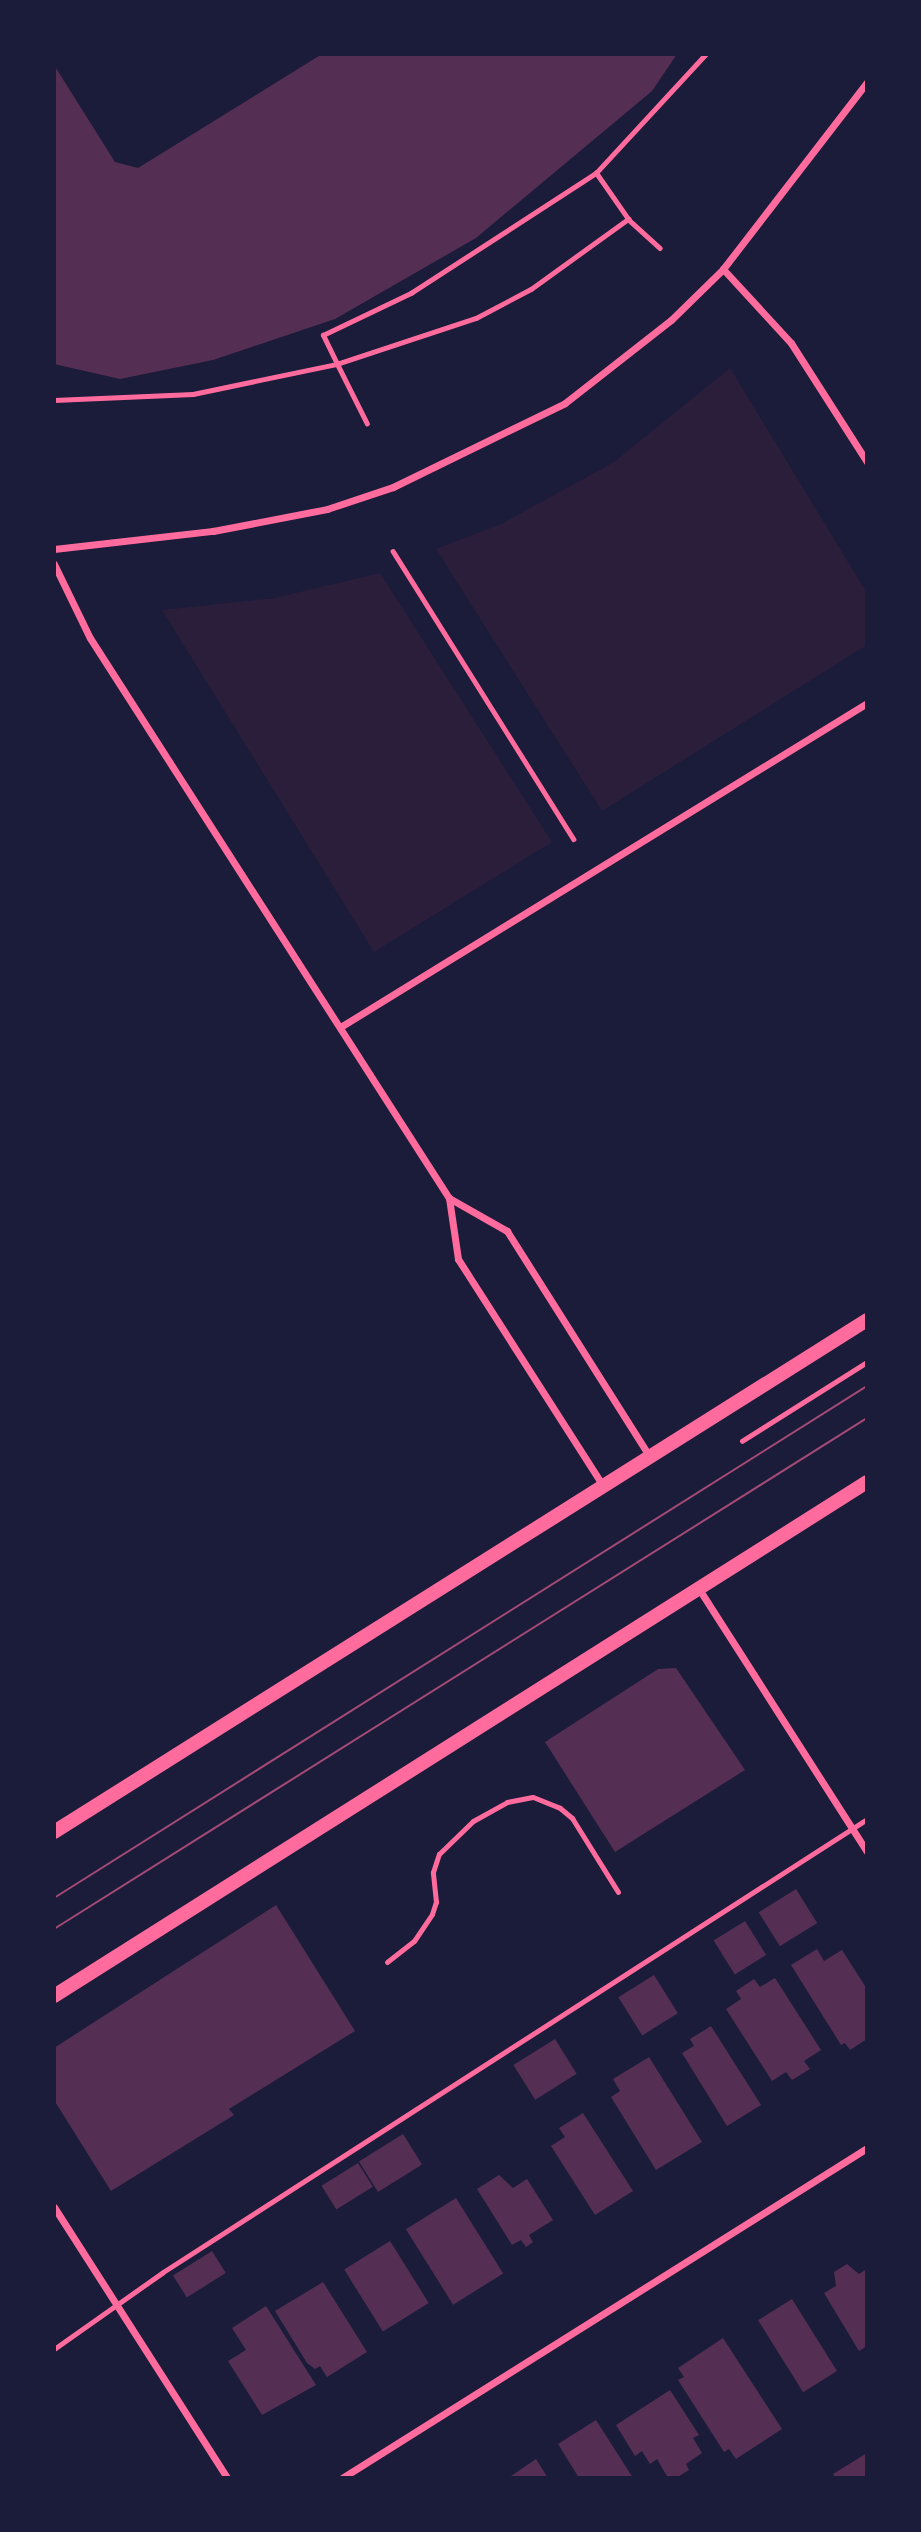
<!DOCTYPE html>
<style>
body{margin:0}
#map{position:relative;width:921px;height:2532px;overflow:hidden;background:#1b1b3a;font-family:"IBM Plex Serif",serif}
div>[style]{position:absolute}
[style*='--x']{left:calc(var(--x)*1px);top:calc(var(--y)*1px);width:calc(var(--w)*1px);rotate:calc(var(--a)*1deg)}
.green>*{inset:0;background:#2a1e3b}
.building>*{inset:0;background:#542f53;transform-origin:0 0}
.path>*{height:4.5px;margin:-2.25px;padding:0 2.25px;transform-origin:2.25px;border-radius:2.25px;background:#ff6b9d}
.service>*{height:5px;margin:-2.5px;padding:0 2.5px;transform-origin:2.5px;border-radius:2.5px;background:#ff6b9d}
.minor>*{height:7px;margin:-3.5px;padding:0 3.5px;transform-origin:3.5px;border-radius:3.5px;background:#ff6b9d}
.secondary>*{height:14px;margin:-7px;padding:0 7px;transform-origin:7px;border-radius:7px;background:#ff6b9d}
.tram>*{height:2px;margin:-1px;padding:0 1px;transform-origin:1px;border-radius:1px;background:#a44b75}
span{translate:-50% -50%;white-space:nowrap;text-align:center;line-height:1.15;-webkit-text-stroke:7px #1b1b3a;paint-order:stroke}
.frame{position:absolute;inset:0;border:56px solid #1b1b3a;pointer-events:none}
</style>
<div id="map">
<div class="green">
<i style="clip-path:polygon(730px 368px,867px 593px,867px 645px,602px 811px,436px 549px,501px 524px,614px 462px)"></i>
<i style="clip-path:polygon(380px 573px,552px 842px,374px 952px,162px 610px,274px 598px)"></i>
</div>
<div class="building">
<i style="clip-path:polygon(322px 54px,677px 54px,652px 91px,476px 238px,335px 319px,213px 360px,120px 379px,54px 364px,54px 65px,115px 162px,138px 168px)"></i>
<i style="clip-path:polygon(676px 1668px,745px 1770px,615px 1852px,545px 1742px,658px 1669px)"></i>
<i style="left:796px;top:1889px;width:40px;height:44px;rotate:58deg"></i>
<i style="clip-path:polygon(276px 1905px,355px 2031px,229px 2109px,234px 2115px,111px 2191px,54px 2100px,54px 2048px)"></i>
<i style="left:745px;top:1921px;width:40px;height:37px;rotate:58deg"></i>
<i style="clip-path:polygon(817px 1949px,824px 1961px,842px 1950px,867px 1989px,867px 2039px,850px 2050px,845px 2043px,841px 2045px,791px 1965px)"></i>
<i style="left:654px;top:1975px;width:45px;height:42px;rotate:58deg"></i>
<i style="clip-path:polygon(775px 1978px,821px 2050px,804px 2061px,810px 2069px,792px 2080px,786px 2072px,772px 2081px,726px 2009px,741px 1999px,736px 1991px,754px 1979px,760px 1987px)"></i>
<i style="clip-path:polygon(711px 2026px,761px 2105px,727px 2126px,682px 2053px,694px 2046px,690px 2039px)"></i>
<i style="left:555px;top:2039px;width:41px;height:49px;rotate:58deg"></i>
<i style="clip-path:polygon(649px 2057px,702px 2142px,656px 2170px,611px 2097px,620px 2091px,613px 2079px)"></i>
<i style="clip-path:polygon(583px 2113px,633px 2191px,595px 2215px,551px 2146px,565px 2137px,559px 2128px)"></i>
<i style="left:403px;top:2134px;width:36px;height:52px;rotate:58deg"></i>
<i style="left:358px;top:2163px;width:28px;height:43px;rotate:58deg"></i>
<i style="clip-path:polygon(499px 2175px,513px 2188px,527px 2179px,553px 2220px,529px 2235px,533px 2242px,526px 2247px,521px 2240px,512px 2245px,477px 2189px)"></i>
<i style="left:456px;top:2198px;width:89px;height:59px;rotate:58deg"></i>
<i style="left:390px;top:2241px;width:73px;height:54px;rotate:58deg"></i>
<i style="left:212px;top:2251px;width:26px;height:46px;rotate:58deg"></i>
<i style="clip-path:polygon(847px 2264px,859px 2274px,867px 2269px,867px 2346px,859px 2351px,824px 2293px,836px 2286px,834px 2272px)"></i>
<i style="clip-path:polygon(323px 2282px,367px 2352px,327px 2377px,320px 2366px,315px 2369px,307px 2363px,275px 2311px)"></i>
<i style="left:792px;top:2299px;width:85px;height:40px;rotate:58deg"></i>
<i style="clip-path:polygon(266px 2306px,316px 2385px,262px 2415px,228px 2361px,246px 2350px,232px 2328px)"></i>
<i style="clip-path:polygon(723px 2338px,782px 2429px,736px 2459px,729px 2449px,724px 2452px,678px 2380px,684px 2377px,678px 2368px)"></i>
<i style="clip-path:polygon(670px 2390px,699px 2435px,693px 2438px,702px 2453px,686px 2464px,689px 2470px,676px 2478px,668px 2478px,657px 2459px,650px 2464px,642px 2451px,635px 2456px,616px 2425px)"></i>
<i style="clip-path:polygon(596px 2420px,633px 2478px,579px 2478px,558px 2444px)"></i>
<i style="clip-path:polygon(867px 2453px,867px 2478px,835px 2478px,833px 2474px)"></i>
<i style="clip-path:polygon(536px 2459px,548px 2478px,508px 2478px)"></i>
</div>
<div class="path">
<i style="--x:628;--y:219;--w:56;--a:-124.8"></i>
<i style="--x:596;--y:173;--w:162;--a:-47.3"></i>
<i style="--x:54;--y:400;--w:139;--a:-2.5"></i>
<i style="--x:193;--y:394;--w:147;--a:-11.8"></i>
<i style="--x:337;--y:364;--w:32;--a:-116"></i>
<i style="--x:323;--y:335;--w:98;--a:-25.5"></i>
<i style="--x:411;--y:293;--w:221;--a:-33"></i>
<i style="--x:367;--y:424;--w:67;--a:-116.6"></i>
<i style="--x:337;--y:364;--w:146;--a:-18.3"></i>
<i style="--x:476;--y:318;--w:62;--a:-27.8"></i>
<i style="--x:531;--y:289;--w:120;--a:-35.8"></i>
<i style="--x:628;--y:219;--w:43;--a:42.2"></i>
<i style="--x:393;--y:551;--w:340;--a:57.9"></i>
<i style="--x:742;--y:1441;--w:148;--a:-32.3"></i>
</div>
<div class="service">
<i style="--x:387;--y:1962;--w:34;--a:-38"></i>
<i style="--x:414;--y:1941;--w:32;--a:-56"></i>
<i style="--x:432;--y:1914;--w:13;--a:-72"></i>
<i style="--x:436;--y:1902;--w:30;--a:-96"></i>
<i style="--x:433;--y:1872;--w:19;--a:-72"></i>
<i style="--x:439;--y:1854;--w:47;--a:-44.1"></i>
<i style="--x:473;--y:1821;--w:39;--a:-29"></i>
<i style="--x:507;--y:1802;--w:26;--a:-11"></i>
<i style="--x:533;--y:1797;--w:29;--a:22"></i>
<i style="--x:560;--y:1808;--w:16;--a:40"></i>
<i style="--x:572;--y:1818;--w:87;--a:58.1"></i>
<i style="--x:54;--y:2349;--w:133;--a:-35.2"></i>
<i style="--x:163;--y:2272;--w:837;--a:-32.76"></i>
</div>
<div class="minor">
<i style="--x:723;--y:269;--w:100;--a:47.4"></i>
<i style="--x:791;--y:343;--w:141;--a:57.4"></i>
<i style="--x:54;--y:549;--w:160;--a:-6.5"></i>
<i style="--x:213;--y:531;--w:116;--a:-10.9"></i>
<i style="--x:327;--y:509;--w:70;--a:-18.4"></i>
<i style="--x:393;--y:487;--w:191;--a:-26"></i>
<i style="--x:565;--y:403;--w:135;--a:-38.1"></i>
<i style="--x:671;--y:320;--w:73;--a:-44.4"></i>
<i style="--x:723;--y:269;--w:236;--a:-52.4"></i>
<i style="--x:54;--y:564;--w:82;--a:64.1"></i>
<i style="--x:90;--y:638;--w:665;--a:57.34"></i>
<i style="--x:449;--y:1198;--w:62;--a:81.6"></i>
<i style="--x:458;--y:1259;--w:269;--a:57.4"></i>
<i style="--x:342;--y:1026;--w:616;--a:-31.6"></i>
<i style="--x:449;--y:1198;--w:67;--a:29.6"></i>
<i style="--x:507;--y:1231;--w:267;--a:57.7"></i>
<i style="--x:699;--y:1589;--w:312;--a:57.4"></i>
<i style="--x:54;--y:2207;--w:322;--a:57.4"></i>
<i style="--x:342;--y:2478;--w:620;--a:-32.15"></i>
</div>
<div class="secondary">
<i style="--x:54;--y:1832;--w:961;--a:-32.2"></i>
<i style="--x:54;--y:1996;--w:962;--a:-32.3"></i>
</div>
<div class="tram">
<i style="--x:54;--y:1898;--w:961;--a:-32.2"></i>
<i style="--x:54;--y:1929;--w:960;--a:-32.15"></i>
</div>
<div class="frame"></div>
</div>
